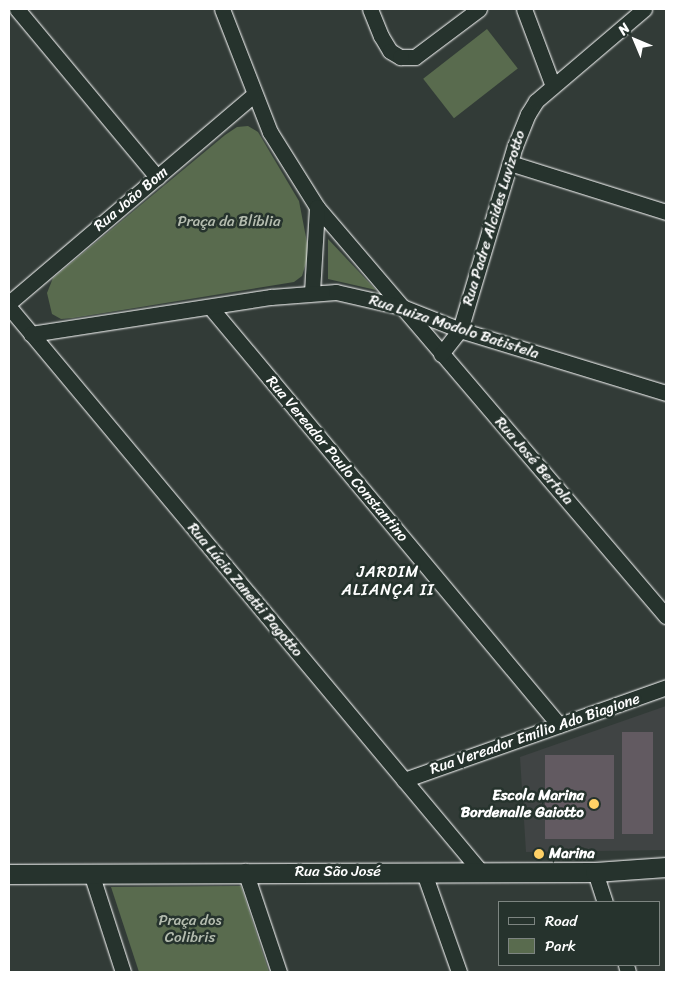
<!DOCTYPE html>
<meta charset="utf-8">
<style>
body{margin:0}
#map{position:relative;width:675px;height:981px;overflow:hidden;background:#323b37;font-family:Sriracha,sans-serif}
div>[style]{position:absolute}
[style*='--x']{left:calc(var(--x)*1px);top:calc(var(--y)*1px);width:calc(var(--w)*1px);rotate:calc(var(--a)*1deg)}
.built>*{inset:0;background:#404444}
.green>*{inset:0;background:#596b4e;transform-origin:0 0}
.building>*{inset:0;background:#625a61;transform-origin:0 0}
.roads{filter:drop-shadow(0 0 1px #fff) drop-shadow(0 0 1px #fff)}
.minor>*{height:15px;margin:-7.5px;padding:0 7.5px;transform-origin:7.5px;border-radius:7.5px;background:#26332d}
.tertiary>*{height:19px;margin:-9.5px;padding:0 9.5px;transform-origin:9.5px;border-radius:9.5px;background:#26332d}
.dots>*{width:14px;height:14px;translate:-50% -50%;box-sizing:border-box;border:2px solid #26332d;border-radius:50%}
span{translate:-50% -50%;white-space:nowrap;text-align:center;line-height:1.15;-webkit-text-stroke:5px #26332d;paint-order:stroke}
.street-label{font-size:15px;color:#fff}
.park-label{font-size:15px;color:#b4bcaf}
.poi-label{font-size:15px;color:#fff;font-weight:700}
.right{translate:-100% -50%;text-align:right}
.left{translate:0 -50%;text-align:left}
.neighbourhood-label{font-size:16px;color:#fff;letter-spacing:1px}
.frame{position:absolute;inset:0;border:10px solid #fff;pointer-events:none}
.legend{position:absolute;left:498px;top:901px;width:162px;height:65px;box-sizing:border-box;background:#26332d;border:1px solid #7d8581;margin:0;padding:6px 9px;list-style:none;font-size:15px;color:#fff}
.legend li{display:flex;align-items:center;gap:10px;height:25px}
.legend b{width:25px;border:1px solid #7d8581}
.north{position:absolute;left:610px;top:15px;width:50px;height:50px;-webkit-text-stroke:4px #26332d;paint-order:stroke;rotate:315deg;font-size:14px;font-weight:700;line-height:20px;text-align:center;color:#fff}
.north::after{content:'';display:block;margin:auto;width:18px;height:22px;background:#fff;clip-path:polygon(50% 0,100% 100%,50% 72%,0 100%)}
</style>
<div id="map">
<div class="built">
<i style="clip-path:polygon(666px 706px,666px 850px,526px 852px,520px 757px)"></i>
</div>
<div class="green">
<i style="left:487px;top:29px;width:50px;height:81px;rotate:52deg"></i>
<i style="clip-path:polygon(248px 126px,258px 132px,299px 201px,309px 253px,302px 276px,294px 282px,73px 318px,61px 319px,52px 314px,47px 293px,53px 278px,225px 135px,237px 127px)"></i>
<i style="clip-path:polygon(328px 239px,376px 290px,328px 279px)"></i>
<i style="clip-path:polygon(241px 886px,269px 972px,139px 972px,111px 887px)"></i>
</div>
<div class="building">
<i style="left:622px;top:732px;width:31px;height:102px"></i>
<i style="left:614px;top:755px;width:84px;height:69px;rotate:90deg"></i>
</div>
<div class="roads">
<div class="minor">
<i style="--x:17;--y:9;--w:219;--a:50.2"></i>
<i style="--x:222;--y:9;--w:132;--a:68.7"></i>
<i style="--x:270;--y:132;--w:89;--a:57.9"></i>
<i style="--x:317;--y:207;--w:538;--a:49.53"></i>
<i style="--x:370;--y:9;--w:29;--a:68"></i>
<i style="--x:381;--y:36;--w:17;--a:59"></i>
<i style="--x:390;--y:51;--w:12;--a:31"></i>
<i style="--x:400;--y:57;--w:15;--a:0"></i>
<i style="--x:415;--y:57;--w:80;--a:-36.9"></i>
<i style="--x:524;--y:9;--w:82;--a:69.4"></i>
<i style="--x:510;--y:163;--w:164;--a:17.4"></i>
<i style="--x:312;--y:292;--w:85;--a:-86.6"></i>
<i style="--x:9;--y:303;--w:321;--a:-40.4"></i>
<i style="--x:9;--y:307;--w:736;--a:50.12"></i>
<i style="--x:211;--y:308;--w:543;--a:50.15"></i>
<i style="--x:31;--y:334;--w:243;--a:-8.8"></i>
<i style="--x:271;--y:297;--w:65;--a:-4.4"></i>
<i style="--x:336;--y:292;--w:68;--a:12.8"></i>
<i style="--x:402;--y:307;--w:62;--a:21.6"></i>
<i style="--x:460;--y:330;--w:215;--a:17"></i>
<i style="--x:441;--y:354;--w:31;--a:-52"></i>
<i style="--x:460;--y:330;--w:192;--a:-73.4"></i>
<i style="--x:515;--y:146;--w:35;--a:-68"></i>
<i style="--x:528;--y:114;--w:15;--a:-58"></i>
<i style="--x:536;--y:101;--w:142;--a:-40.4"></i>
<i style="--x:404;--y:780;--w:278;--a:-19.5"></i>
<i style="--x:245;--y:871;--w:107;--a:71.4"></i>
<i style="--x:595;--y:872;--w:32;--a:72"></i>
<i style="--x:91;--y:873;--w:104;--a:72.1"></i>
<i style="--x:424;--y:873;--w:105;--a:70.5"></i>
<i style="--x:626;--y:965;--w:7;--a:74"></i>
</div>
<div class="tertiary">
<i style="--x:9;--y:874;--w:586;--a:-0.2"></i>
<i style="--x:595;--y:872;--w:71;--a:-4"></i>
</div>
</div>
<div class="dots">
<i style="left:594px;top:804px;background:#ffd166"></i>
<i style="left:539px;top:854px;background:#ffd166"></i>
</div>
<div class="street-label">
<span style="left:131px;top:199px;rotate:-40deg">Rua João Bom</span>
<span style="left:494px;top:218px;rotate:-73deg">Rua Padre Alcides Luvizotto</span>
<span style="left:454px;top:327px;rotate:18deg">Rua Luiza Modolo Batistela</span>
<span style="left:337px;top:459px;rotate:50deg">Rua Vereador Paulo Constantino</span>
<span style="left:534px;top:461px;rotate:49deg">Rua José Bertola</span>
<span style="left:245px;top:590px;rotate:50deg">Rua Lúcia Zanetti Pagotto</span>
<span style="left:535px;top:734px;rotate:-19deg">Rua Vereador Emílio Ado Biagione</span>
<span style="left:338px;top:872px">Rua São José</span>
</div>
<div class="park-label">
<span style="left:229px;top:222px">Praça da Blíblia</span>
<span style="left:190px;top:929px">Praça dos<br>Colibris</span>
</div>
<div class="poi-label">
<span class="right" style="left:584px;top:804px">Escola Marina<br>Bordenalle Gaiotto</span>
<span class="left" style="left:549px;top:854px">Marina</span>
</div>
<div class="neighbourhood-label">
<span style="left:388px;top:581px">JARDIM<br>ALIANÇA II</span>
</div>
<div class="frame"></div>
<ul class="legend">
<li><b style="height:6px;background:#26332d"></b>Road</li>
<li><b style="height:14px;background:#596b4e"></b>Park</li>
</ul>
<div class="north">N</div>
</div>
